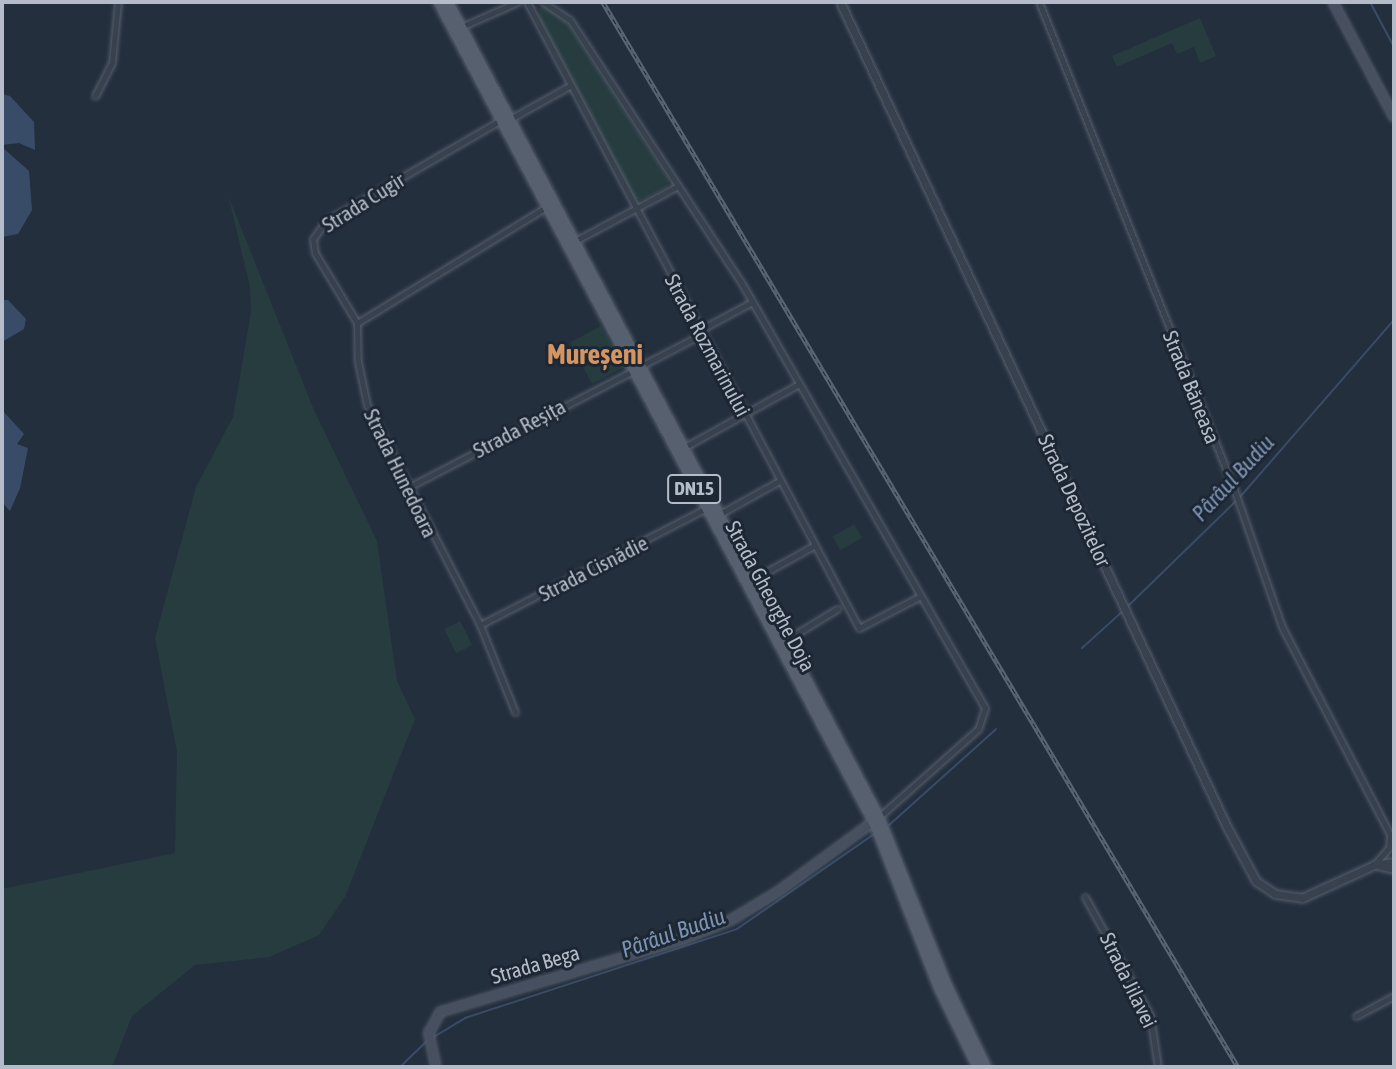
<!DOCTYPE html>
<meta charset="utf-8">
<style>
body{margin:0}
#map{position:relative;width:1396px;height:1069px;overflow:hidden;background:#242f3e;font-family:"Asap Condensed",sans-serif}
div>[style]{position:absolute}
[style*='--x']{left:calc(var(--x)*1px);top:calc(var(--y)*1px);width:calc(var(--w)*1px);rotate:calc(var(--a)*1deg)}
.green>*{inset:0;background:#263c3f;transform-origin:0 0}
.water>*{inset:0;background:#394c67}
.stream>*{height:2px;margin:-1px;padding:0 1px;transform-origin:1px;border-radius:1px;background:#394c67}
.roads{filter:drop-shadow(0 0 2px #565f6c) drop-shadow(0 0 2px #565f6c)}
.minor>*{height:5px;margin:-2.5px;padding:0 2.5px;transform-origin:2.5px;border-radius:2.5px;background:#38414e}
.tertiary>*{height:7px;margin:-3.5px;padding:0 3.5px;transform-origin:3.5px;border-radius:3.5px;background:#38414e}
.secondary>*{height:8px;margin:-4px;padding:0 4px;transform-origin:4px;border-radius:4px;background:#465061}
.primary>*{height:9px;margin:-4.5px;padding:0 4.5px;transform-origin:4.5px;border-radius:4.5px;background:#56606e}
.rail>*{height:4.5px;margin-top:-2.25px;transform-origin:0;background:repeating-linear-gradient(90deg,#1d2633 0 5px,#5a6575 0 10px);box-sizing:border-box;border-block:2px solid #5a6575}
span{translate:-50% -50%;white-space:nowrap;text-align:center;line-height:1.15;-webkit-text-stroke:6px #1d2633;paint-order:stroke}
.shield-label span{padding:2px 5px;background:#1d2633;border:2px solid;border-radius:5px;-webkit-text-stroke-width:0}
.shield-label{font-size:19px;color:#b4bcc9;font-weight:700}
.street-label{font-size:21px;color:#b4bcc9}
.water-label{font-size:23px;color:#7c92b1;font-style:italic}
.district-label{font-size:28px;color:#d59563;font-weight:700}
.frame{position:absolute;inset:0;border:4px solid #b4bcc9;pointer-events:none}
</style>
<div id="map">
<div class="green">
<i style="clip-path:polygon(545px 6px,566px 22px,669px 180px,668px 187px,642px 200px,632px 198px,540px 19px,539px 8px)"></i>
<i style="clip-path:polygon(1200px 18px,1216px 56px,1200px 63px,1194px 47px,1177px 54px,1172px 43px,1117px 67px,1112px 56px)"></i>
<i style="clip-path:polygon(228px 195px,314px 410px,377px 541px,397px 681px,415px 719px,345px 897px,319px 935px,269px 957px,195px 965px,132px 1016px,112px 1067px,2px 1067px,2px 889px,175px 853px,177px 752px,155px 638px,196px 487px,233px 417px,251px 312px,250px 287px)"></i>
<i style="left:601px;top:326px;width:47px;height:35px;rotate:62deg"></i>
<i style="left:854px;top:524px;width:16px;height:25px;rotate:60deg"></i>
<i style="left:460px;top:621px;width:27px;height:18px;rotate:63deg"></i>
</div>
<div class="water">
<i style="clip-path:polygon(2px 94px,10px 96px,34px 122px,35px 150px,19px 143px,2px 145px)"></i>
<i style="clip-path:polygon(2px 147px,29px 171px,32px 210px,18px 234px,2px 237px)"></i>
<i style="clip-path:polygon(2px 300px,8px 300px,26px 319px,24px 329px,2px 342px)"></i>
<i style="clip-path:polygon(2px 410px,24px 434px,17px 444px,28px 448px,20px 488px,10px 511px,2px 502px)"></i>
</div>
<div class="stream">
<i style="--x:1370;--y:2;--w:51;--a:61.9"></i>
<i style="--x:1240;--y:497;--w:235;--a:-49"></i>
<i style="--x:1127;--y:607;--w:152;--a:-44.2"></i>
<i style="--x:1082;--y:648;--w:55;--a:-42.1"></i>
<i style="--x:888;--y:826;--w:145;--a:-41.9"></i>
<i style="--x:432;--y:1038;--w:39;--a:-31"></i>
<i style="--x:465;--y:1018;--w:286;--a:-18.1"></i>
<i style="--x:737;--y:929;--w:167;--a:-34.7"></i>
<i style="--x:400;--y:1067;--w:37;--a:-44"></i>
</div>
<div class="roads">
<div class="minor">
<i style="--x:527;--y:2;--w:709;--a:62.06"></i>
<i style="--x:859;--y:628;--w:68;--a:-27.3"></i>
<i style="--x:543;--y:2;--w:32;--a:34"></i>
<i style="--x:570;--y:20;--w:313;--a:56.9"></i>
<i style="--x:741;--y:282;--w:491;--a:60.2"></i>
<i style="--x:985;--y:708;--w:22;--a:108"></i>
<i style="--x:978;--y:729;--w:132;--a:138.4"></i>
<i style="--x:1039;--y:2;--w:525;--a:68.18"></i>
<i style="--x:1234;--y:489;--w:146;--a:70.8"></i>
<i style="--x:1282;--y:627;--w:242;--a:62.5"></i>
<i style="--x:461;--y:27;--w:62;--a:-23.7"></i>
<i style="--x:95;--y:96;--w:38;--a:-63"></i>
<i style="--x:112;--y:62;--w:60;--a:-84.3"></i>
<i style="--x:510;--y:119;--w:70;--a:-29.1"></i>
<i style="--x:501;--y:120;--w:202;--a:150"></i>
<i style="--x:326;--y:221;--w:22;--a:126"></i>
<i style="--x:313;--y:239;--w:14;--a:82"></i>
<i style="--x:315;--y:253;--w:82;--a:59"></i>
<i style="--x:357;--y:323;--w:39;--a:89"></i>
<i style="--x:358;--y:362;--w:44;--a:78.2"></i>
<i style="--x:367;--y:405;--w:247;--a:62.8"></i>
<i style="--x:480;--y:625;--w:94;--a:68.1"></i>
<i style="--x:575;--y:241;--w:117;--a:-28.1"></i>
<i style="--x:357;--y:323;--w:224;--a:-31.5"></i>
<i style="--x:700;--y:330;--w:59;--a:-28.3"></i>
<i style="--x:639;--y:367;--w:71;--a:-27.6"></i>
<i style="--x:683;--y:448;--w:132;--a:-28.9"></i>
<i style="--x:407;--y:488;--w:254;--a:-27.4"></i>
<i style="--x:718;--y:515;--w:70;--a:-29.1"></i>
<i style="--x:752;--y:580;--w:70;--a:-29.1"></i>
<i style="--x:480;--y:625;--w:253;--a:-27.3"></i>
<i style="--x:786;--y:640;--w:60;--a:-31.3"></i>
<i style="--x:1374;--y:865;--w:23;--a:-49"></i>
<i style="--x:1389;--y:848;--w:12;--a:-85"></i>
<i style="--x:1085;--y:897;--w:135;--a:61.2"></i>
<i style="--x:1150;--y:1015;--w:53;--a:81.3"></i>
<i style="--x:1356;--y:1016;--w:43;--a:-27.8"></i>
</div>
<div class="tertiary">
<i style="--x:840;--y:2;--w:911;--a:64.87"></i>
<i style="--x:1227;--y:827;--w:61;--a:61.8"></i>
<i style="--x:1256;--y:881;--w:23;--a:34"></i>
<i style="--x:1275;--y:894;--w:27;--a:8"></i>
<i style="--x:1302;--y:898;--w:79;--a:-24.6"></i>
<i style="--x:1374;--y:865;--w:20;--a:-9"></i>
<i style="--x:1381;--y:866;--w:13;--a:13"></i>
</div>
<div class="secondary">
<i style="--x:1333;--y:2;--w:130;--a:62.1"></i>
<i style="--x:436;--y:1067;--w:35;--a:-102"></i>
<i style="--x:429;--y:1033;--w:24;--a:-62"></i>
<i style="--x:440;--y:1012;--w:252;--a:-16.6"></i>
<i style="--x:682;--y:940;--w:53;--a:-22.2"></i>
<i style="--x:731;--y:920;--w:56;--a:-31.1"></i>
<i style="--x:779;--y:891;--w:122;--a:-36.3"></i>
</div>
<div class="primary">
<i style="--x:438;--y:2;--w:933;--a:62.06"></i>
<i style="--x:875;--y:826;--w:175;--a:68.6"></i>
<i style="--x:939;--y:989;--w:87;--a:64"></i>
<i style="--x:448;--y:2;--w:922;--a:62.13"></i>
<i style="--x:879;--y:817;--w:182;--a:68.1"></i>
<i style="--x:947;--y:986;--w:90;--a:64.3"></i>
</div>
</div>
<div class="rail">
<i style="--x:603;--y:2;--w:1240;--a:59.19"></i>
</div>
<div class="shield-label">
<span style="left:694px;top:489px">DN15</span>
</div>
<div class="street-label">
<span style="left:363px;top:202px;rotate:-32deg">Strada Cugir</span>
<span style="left:708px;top:345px;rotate:62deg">Strada Rozmarinului</span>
<span style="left:1192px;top:387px;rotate:68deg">Strada Băneasa</span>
<span style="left:519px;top:428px;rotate:-28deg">Strada Reșița</span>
<span style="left:401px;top:473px;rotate:64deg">Strada Hunedoara</span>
<span style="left:1075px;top:500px;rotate:65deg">Strada Depozitelor</span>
<span style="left:593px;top:568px;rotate:-27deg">Strada Cisnădie</span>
<span style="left:771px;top:596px;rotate:62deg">Strada Gheorghe Doja</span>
<span style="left:535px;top:964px;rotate:-16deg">Strada Bega</span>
<span style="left:1129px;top:980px;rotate:64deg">Strada Jilavei</span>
</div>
<div class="water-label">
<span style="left:1233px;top:478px;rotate:-47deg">Pârâul Budiu</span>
<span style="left:673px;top:933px;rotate:-19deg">Pârâul Budiu</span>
</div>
<div class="district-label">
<span style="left:595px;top:354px">Mureșeni</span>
</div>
<div class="frame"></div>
</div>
